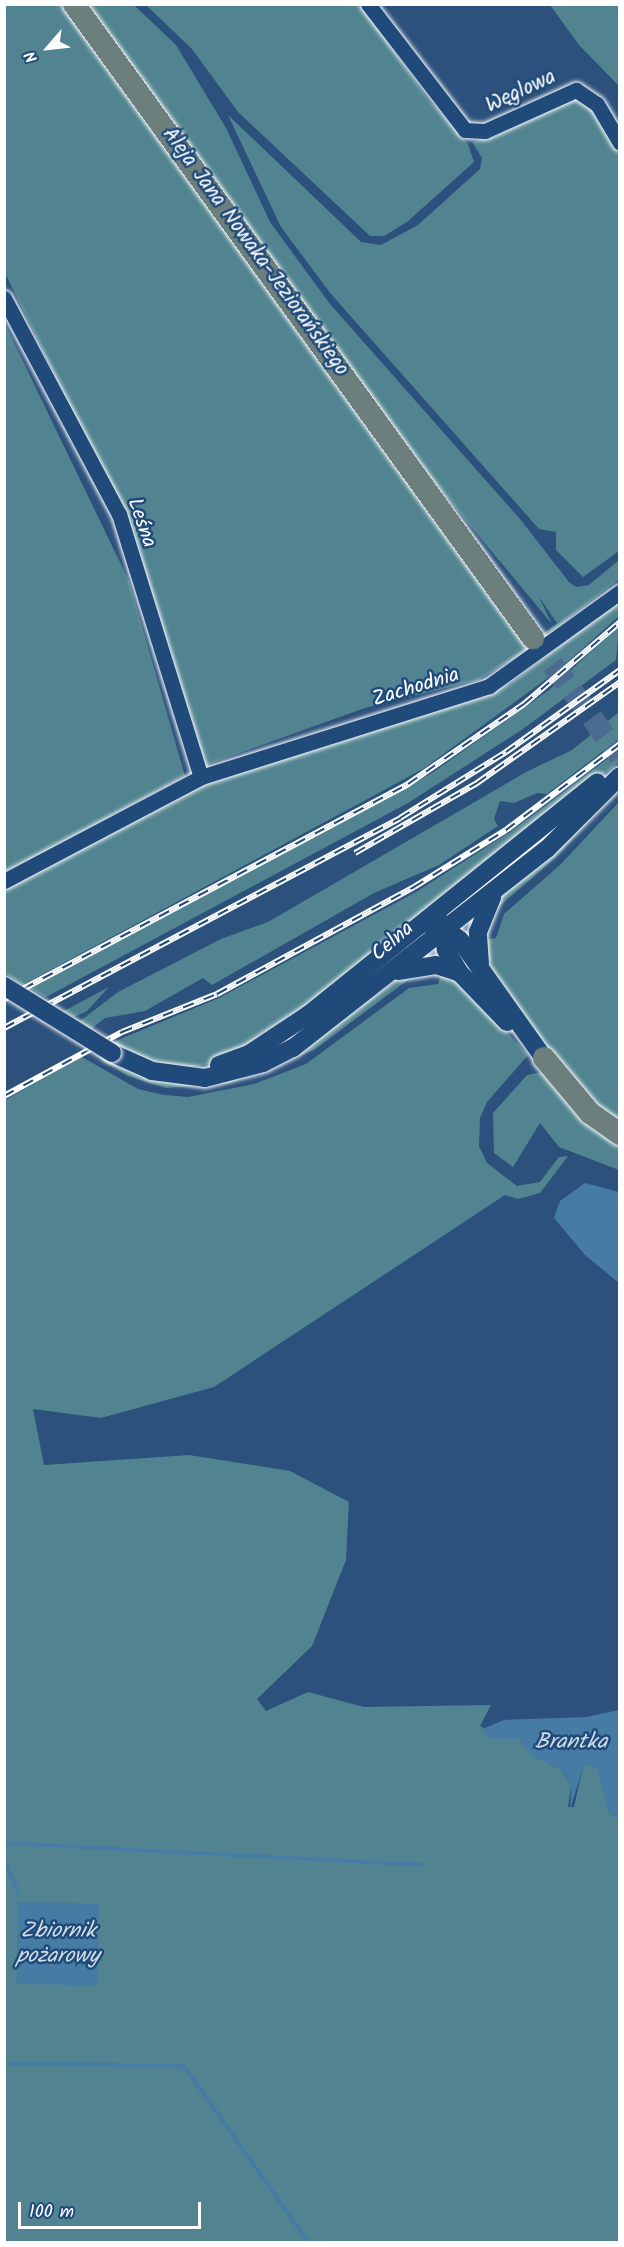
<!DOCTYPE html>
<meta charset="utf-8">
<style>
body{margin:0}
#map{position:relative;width:624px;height:2247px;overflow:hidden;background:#2c517c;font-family:Kalam,sans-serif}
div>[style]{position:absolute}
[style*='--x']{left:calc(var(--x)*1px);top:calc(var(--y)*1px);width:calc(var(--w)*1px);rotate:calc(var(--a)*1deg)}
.green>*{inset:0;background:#518490}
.water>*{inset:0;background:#467ca3;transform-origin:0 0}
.stream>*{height:4px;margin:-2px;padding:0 2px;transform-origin:2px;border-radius:2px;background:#467ca3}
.primary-tunnel>*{height:22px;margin-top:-11px;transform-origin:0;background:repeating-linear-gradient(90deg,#4c6b90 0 22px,transparent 0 33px)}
.roads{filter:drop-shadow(0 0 2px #fff) drop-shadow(0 0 2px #fff)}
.minor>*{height:15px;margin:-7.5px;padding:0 7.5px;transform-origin:7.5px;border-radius:7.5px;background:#1f4a7a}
.tertiary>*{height:18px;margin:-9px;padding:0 9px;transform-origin:9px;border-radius:9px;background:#1f4a7a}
.primary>*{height:22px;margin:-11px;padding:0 11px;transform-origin:11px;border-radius:11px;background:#6c7f7c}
.rail>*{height:6px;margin-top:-3px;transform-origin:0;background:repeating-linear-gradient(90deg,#1f4a7a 0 11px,#fff 0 22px);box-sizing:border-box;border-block:2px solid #fff}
.bridges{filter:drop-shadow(0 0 2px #fff) drop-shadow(0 0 2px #fff)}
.tertiary-bridge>*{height:18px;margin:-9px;padding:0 9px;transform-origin:9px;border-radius:9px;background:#1f4a7a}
span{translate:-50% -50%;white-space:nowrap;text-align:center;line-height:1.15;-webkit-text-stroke:5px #1f4a7a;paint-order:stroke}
.street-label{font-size:21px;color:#fff}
.water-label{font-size:22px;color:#d1dee8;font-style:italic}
.frame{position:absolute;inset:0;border:6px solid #fff;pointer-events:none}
.north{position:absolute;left:18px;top:18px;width:60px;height:60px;-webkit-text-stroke:4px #1f4a7a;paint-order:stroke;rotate:242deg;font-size:16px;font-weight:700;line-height:24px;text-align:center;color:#fff}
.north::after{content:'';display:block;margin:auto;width:21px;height:27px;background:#fff;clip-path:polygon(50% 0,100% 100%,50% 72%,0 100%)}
.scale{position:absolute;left:18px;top:2202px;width:183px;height:27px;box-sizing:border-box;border:3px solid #fff;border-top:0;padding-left:8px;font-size:18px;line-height:21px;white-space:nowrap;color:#fff;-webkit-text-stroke:4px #1f4a7a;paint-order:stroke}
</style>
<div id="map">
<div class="green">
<i style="clip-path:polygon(5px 5px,61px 5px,384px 448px,541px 635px,562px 620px,557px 623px,539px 597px,552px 624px,438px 487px,84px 5px,134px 5px,176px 45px,226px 128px,270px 222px,330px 304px,520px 519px,569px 582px,576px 587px,589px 585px,619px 560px,619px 579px,523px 653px,478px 680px,365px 708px,203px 766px,141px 566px,75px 416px,5px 273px)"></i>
<i style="clip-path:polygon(146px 5px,361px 5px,427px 98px,468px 144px,474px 162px,407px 222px,384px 236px,370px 236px,238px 112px,192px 49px)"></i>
<i style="clip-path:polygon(550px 5px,619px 5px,619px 86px,579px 45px)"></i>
<i style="clip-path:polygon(577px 96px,591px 106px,620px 156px,619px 551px,583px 577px,556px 550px,556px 532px,539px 529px,331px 294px,281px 227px,228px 115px,361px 242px,381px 245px,418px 225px,480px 169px,482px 158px,472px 142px,494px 137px)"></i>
<i style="clip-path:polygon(4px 322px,129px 581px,185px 776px,5px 873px)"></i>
<i style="clip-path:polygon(619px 600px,619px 616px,560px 669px,423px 769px,23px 985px,5px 973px,5px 890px,11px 885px,202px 786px,509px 685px)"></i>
<i style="clip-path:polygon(619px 626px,616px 660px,523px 729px,408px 803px,46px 997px,29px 988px,432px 773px,549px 690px)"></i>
<i style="clip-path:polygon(619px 712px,619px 739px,547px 794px,537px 793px,514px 803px,500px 801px,494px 819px,498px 826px,439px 865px,374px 893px,212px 985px,203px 978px,145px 1011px,105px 1018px,91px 1029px,80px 1021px,118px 992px,221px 939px,268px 922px,528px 771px,572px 750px)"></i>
<i style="clip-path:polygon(619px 750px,619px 762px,277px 1031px,221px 1062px,192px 1067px,149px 1061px,113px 1042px,219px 998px,416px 892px,510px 832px)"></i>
<i style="clip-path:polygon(619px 788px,555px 858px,495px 910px,494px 903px)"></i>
<i style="clip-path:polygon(619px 802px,619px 1125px,563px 1071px,493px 970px,483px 940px,496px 938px,504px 914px,561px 864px)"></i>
<i style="clip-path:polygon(442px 972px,468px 989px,528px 1055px,487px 1102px,480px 1118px,479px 1146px,487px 1163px,517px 1186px,540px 1182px,559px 1157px,568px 1156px,540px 1193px,518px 1199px,505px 1195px,214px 1387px,101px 1418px,33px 1409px,44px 1465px,189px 1455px,290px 1471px,349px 1502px,346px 1560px,312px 1646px,257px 1699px,266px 1711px,308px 1692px,364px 1707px,491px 1705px,480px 1726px,503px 1739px,512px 1735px,520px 1739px,534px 1756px,560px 1769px,571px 1785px,568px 1807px,574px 1807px,582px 1771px,588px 1764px,598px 1768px,609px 1813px,620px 1820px,619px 2242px,5px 2242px,5px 1100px,82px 1057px,138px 1089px,164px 1095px,188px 1097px,254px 1084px,306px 1064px,409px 988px,438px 984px)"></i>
<i style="clip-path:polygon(412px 977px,314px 1050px,230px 1083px,166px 1088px,128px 1076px,94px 1055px,163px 1081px,300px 1052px,399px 978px)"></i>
<i style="clip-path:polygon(109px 987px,87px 1011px,74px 1017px,64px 1011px)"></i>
<i style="clip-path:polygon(543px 1072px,590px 1127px,619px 1144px,619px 1170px,559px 1147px,540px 1123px,513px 1167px,494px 1153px,493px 1113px,527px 1075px)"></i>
</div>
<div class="water">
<i style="clip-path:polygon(585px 1183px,619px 1192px,619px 1283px,585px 1255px,554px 1218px,560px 1201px)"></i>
<i style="clip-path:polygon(619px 1710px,619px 1820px,609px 1813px,597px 1768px,588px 1764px,582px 1771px,570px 1810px,571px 1785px,560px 1769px,529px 1754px,520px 1739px,490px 1739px,480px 1730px,504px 1720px,586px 1717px)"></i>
<i style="left:18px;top:1902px;width:81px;height:82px;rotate:1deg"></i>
</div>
<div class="stream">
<i style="--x:4;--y:1843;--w:419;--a:3"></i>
<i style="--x:4;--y:1860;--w:36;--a:66"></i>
<i style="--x:4;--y:2063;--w:180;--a:1"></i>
<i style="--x:184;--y:2066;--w:215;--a:54.8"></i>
</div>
<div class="primary-tunnel">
<i style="--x:533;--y:638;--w:147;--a:53.6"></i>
</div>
<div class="roads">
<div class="minor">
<i style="--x:368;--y:4;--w:159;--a:52.4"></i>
<i style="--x:465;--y:130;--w:20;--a:3"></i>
<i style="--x:485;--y:131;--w:100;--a:-24.3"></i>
<i style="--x:576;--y:90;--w:25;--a:34"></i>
<i style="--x:597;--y:104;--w:45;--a:59.5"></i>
<i style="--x:4;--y:298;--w:245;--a:62"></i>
<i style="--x:119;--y:514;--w:275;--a:72.7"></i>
<i style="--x:4;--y:881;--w:223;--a:-27.8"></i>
<i style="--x:201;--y:777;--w:302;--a:-17.5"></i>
<i style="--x:489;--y:686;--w:161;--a:-35.7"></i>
</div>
<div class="tertiary">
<i style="--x:442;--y:923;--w:27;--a:82"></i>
<i style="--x:446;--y:950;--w:27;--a:59"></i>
<i style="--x:460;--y:973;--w:68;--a:46.2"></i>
<i style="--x:434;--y:931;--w:17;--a:7"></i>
<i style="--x:451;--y:933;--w:11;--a:38"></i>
<i style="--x:460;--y:940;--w:145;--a:54.6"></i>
<i style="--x:480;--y:964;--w:32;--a:-94"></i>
<i style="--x:478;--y:932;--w:38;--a:-68"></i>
<i style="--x:398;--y:971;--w:38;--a:-9"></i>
<i style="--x:436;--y:965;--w:25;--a:18"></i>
<i style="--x:112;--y:1053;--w:44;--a:24.2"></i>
<i style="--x:152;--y:1071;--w:53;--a:7.5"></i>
<i style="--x:205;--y:1078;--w:60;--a:-14.5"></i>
<i style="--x:263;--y:1063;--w:34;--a:-27"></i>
<i style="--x:293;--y:1048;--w:323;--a:-38.1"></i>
<i style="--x:547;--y:849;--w:103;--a:-45"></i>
<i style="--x:219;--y:1065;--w:32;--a:-20"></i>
<i style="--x:249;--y:1054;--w:71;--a:-33.5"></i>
<i style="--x:308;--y:1015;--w:371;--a:-38.8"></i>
</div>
<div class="primary">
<i style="--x:74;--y:4;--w:783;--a:54.1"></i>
<i style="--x:544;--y:1058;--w:72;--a:50.1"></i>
<i style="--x:590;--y:1113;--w:37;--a:35"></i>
</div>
</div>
<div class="rail">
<i style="--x:355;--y:853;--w:141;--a:-29.8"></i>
<i style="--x:477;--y:783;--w:175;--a:-35.2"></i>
<i style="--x:4;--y:999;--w:458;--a:-28"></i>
<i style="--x:408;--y:784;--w:141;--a:-34.6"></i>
<i style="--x:524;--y:704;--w:126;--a:-40.5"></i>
<i style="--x:4;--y:1028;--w:448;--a:-27.9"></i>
<i style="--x:400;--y:818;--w:125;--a:-31.9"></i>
<i style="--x:506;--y:752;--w:140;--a:-35.7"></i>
<i style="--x:4;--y:1096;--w:134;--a:-28.5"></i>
<i style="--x:122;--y:1032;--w:102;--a:-21.8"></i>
<i style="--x:217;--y:994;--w:224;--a:-28.5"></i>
<i style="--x:414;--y:887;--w:108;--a:-31.8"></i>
<i style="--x:506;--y:830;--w:143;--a:-37"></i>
</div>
<div class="bridges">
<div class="tertiary-bridge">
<i style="--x:4;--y:986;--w:127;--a:31.8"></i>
</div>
</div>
<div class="street-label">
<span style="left:521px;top:92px;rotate:-25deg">Węglowa</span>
<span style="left:255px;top:252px;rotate:54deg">Aleja Jana Nowaka-Jeziorańskiego</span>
<span style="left:141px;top:523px;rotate:71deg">Leśna</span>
<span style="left:416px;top:688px;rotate:-17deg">Zachodnia</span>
<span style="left:393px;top:942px;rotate:-41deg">Celna</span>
</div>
<div class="water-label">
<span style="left:571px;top:1743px">Brantka</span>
<span style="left:58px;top:1944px">Zbiornik<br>pożarowy</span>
</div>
<div class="frame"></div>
<div class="north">N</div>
<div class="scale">100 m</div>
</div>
